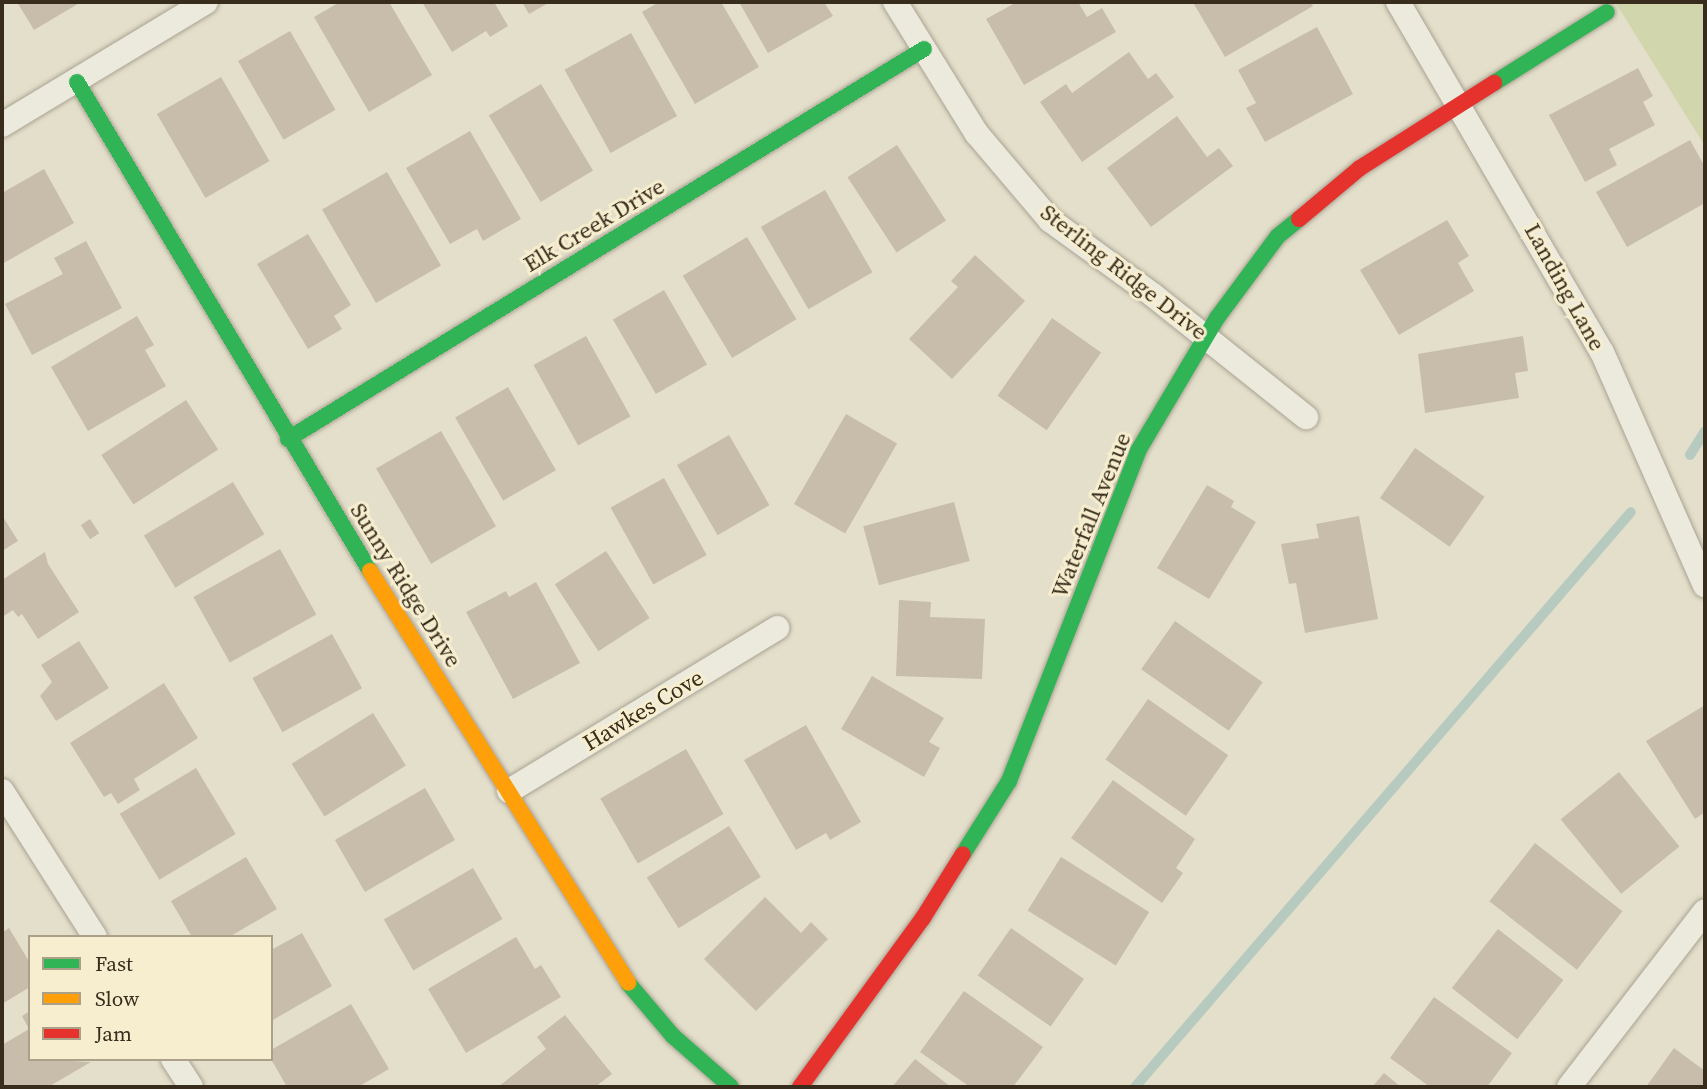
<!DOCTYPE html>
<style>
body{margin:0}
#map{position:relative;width:1707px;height:1089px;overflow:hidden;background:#e4dfca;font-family:"Source Serif 4",serif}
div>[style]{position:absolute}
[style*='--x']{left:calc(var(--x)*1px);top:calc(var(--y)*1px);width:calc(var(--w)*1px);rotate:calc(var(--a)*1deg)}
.green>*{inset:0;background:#d2d6ac}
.stream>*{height:10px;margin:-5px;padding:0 5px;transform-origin:5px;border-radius:5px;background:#b6cac0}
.building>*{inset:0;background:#c8bdab;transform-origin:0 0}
.roads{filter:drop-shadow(0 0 2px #a9a394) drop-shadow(0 0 2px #a9a394)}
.street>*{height:24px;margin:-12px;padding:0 12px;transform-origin:12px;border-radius:12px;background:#ece9dd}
.fast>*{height:16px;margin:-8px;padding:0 8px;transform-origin:8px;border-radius:8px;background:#30b455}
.slow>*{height:16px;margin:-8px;padding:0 8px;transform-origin:8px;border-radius:8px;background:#ff9f0a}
.jam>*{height:16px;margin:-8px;padding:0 8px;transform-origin:8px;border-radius:8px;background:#e5322d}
span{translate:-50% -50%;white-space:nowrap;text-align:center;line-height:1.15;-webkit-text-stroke:6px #f7eed0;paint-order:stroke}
.street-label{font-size:23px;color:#382c1c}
.frame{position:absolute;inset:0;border:4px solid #382c1c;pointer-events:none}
.legend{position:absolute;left:28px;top:935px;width:245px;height:126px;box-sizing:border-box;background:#f7eed0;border:2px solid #aba088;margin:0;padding:9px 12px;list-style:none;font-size:21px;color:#382c1c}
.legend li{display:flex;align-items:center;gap:14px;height:35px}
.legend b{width:35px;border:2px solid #aba088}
</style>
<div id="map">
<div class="green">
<i style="clip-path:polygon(1615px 2px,1705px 2px,1705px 146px)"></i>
</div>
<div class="stream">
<i style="--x:1690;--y:455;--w:28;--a:-58"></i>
<i style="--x:1135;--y:1087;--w:759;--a:-49.22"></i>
</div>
<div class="building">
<i style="clip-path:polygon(17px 2px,81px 2px,34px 30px)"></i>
<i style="clip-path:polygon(340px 2px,389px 2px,432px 75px,369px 112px,314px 17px)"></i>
<i style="clip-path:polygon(422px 2px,494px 2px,508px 26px,490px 37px,486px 31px,452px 52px)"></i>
<i style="clip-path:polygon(522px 2px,550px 2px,529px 14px)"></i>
<i style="clip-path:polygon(659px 2px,721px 2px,759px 67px,695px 104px,642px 12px)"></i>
<i style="clip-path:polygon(739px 2px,824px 2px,833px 16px,768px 53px)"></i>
<i style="clip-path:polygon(1017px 2px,1078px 2px,1087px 17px,1102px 8px,1116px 32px,1024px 85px,986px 19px)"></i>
<i style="clip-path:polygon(1199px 2px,1311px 2px,1313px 6px,1225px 57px,1194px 4px)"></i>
<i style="clip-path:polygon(1317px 27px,1353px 94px,1265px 142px,1246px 108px,1256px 103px,1238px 70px)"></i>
<i style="left:290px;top:31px;width:91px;height:60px;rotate:60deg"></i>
<i style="left:631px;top:33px;width:95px;height:76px;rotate:61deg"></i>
<i style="clip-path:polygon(1129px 52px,1148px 79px,1156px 73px,1174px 97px,1082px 162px,1040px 102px,1066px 84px,1072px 93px)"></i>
<i style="clip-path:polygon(1638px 68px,1653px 96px,1643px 102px,1655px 125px,1609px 149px,1617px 165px,1585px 182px,1549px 115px)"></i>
<i style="left:221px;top:77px;width:97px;height:74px;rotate:60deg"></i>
<i style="left:541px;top:84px;width:101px;height:61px;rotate:59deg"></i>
<i style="clip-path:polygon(1177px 116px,1207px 157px,1219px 148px,1233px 166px,1151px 227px,1107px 168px)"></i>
<i style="clip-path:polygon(470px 131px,521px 219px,483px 241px,477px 229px,450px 244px,406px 168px)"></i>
<i style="clip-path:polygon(1690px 140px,1705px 167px,1705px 203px,1627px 247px,1596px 192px)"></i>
<i style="left:897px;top:145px;width:90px;height:59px;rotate:57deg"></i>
<i style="clip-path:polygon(44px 169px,74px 223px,2px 264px,2px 193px)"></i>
<i style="left:387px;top:172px;width:108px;height:75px;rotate:60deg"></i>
<i style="left:825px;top:190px;width:95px;height:74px;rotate:60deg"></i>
<i style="clip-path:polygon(1447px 220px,1469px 256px,1458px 263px,1474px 291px,1399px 335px,1360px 270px)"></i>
<i style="clip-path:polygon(308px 234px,351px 305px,334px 316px,342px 329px,308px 349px,257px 264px)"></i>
<i style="left:747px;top:237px;width:96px;height:75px;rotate:59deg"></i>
<i style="clip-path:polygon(86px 241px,122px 308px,32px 355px,5px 304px,63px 274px,54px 258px)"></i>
<i style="clip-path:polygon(975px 255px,1025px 301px,952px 379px,909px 339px,958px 287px,951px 281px)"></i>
<i style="left:664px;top:290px;width:86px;height:59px;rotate:60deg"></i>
<i style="clip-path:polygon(137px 316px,154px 345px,145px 350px,166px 386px,88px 431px,51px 367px)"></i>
<i style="left:1052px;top:318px;width:60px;height:95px;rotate:35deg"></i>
<i style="left:586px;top:336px;width:92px;height:60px;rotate:61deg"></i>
<i style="clip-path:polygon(1523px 336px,1528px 371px,1515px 373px,1519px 398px,1425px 413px,1418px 354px)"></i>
<i style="left:508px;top:387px;width:96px;height:61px;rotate:60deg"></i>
<i style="left:186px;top:400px;width:59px;height:101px;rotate:57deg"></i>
<i style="left:846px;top:414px;width:59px;height:104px;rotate:30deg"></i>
<i style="left:441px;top:431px;width:110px;height:75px;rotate:60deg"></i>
<i style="left:729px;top:435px;width:81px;height:60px;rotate:60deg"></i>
<i style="left:1415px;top:448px;width:85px;height:61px;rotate:35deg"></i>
<i style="left:664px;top:478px;width:88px;height:61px;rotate:61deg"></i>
<i style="left:233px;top:482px;width:61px;height:104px;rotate:59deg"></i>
<i style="clip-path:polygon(1207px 485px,1234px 501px,1231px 507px,1256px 522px,1209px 599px,1157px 568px)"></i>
<i style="left:954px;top:502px;width:61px;height:94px;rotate:75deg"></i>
<i style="clip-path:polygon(2px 515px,18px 541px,2px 551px)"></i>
<i style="clip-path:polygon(1359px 516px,1378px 619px,1305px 633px,1296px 583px,1289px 584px,1281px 544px,1319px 538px,1316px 524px)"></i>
<i style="left:90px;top:519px;width:17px;height:11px;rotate:57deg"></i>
<i style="left:280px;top:549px;width:75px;height:99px;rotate:61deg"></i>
<i style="left:606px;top:551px;width:80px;height:61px;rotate:57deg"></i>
<i style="clip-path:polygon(45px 552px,48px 564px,79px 612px,38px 639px,22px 614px,18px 617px,13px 610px,2px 617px,2px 580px)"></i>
<i style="clip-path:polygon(536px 582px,580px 663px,513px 699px,466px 612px,506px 591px,509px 597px)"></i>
<i style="clip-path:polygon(899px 600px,931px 602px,930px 617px,985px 619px,982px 679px,896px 676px)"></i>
<i style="left:1175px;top:621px;width:107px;height:59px;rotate:35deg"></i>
<i style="left:332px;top:634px;width:62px;height:91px;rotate:61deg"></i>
<i style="clip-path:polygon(79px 641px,109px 688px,56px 721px,40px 696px,52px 682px,41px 665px)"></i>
<i style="clip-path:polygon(872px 676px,944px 718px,929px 742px,940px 748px,924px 777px,841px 729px)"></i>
<i style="clip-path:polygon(164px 683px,198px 738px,134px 779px,140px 790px,118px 804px,111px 793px,104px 797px,70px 743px)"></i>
<i style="left:1148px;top:699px;width:98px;height:74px;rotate:35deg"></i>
<i style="clip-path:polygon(1705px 705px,1705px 812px,1695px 819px,1646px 741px)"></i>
<i style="left:373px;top:713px;width:62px;height:96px;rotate:58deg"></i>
<i style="clip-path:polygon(806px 725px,861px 822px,830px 840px,826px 833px,796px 850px,744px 760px)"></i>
<i style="left:686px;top:749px;width:75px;height:99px;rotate:60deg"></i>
<i style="left:196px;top:768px;width:77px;height:89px;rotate:59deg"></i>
<i style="left:1619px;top:772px;width:96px;height:75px;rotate:51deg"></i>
<i style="clip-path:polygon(1113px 780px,1195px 839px,1176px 868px,1183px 873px,1162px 903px,1071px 838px)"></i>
<i style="left:425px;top:788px;width:60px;height:104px;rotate:60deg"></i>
<i style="left:729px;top:826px;width:60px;height:97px;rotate:58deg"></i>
<i style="left:1535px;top:843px;width:111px;height:74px;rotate:38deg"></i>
<i style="clip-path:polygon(246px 857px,277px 909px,229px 937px,192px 937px,171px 901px)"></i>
<i style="left:1061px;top:857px;width:104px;height:63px;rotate:32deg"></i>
<i style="left:473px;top:868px;width:59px;height:103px;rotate:60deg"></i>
<i style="clip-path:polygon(765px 897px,801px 933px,811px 922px,828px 939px,756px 1011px,704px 959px)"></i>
<i style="clip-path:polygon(9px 928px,30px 963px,30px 987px,2px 1004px,2px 933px)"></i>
<i style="left:1011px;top:928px;width:89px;height:58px;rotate:35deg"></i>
<i style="left:1498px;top:929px;width:83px;height:75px;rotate:38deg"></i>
<i style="clip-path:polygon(302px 933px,332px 986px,271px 1021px,271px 950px)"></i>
<i style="clip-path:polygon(516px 937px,535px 969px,541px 965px,561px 997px,466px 1053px,428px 989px)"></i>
<i style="clip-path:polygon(964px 991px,1043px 1047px,1013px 1087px,970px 1087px,920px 1052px)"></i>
<i style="clip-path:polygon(1434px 997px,1512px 1053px,1487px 1087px,1430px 1087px,1390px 1058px)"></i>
<i style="clip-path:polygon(351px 1004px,389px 1069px,358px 1087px,287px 1087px,271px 1059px,271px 1050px)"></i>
<i style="clip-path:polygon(30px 1011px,30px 1059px,91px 1062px,48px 1087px,2px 1087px,2px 1045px,29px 1029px,22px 1016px)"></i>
<i style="clip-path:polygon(565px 1015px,612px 1074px,595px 1087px,498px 1087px,546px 1049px,537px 1037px)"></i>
<i style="clip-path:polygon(1674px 1048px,1705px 1071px,1705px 1087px,1646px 1087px)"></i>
<i style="clip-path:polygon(915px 1059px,951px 1087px,892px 1087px)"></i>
<i style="clip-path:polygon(1384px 1073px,1401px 1087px,1372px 1087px)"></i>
</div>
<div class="roads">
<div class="street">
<i style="--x:895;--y:2;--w:155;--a:58.2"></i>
<i style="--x:977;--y:134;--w:113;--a:49.7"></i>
<i style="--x:1050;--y:220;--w:127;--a:36.1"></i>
<i style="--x:1153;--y:295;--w:196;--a:38.6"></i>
<i style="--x:1398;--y:2;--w:405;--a:59.8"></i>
<i style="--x:1602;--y:352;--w:255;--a:66.2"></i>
<i style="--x:2;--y:125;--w:238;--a:-31.1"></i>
<i style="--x:2;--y:791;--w:173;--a:57.5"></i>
<i style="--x:509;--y:791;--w:314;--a:-31.3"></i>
<i style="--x:173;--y:1059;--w:33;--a:57"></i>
<i style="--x:1569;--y:1087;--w:222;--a:-52.3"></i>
</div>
<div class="fast">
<i style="--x:77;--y:82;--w:570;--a:59.07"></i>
<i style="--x:1494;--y:83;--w:133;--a:-32.1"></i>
<i style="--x:288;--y:439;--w:746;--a:-31.52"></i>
<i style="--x:963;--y:854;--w:86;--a:-57.8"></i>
<i style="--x:1009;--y:781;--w:354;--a:-68.6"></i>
<i style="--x:1138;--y:451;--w:155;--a:-59.3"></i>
<i style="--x:1217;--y:318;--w:102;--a:-53.4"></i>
<i style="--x:1278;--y:236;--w:27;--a:-39"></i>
<i style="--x:628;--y:983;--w:70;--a:49.7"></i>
<i style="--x:673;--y:1036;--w:77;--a:41.3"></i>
</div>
<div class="slow">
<i style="--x:370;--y:571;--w:486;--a:57.9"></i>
</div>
<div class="jam">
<i style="--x:1299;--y:219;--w:80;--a:-39.9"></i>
<i style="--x:1360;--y:168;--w:159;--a:-32.4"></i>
<i style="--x:800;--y:1087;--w:209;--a:-54"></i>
<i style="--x:923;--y:918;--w:75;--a:-58"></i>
</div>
</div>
<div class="street-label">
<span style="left:594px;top:225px;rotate:-31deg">Elk Creek Drive</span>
<span style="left:1124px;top:272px;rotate:38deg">Sterling Ridge Drive</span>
<span style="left:1565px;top:287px;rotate:61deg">Landing Lane</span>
<span style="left:1091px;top:515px;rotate:-68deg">Waterfall Avenue</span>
<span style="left:406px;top:585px;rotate:58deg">Sunny Ridge Drive</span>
<span style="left:643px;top:710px;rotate:-31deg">Hawkes Cove</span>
</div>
<div class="frame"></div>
<ul class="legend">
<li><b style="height:9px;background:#30b455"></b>Fast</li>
<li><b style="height:9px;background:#ff9f0a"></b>Slow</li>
<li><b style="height:9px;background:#e5322d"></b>Jam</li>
</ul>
</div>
